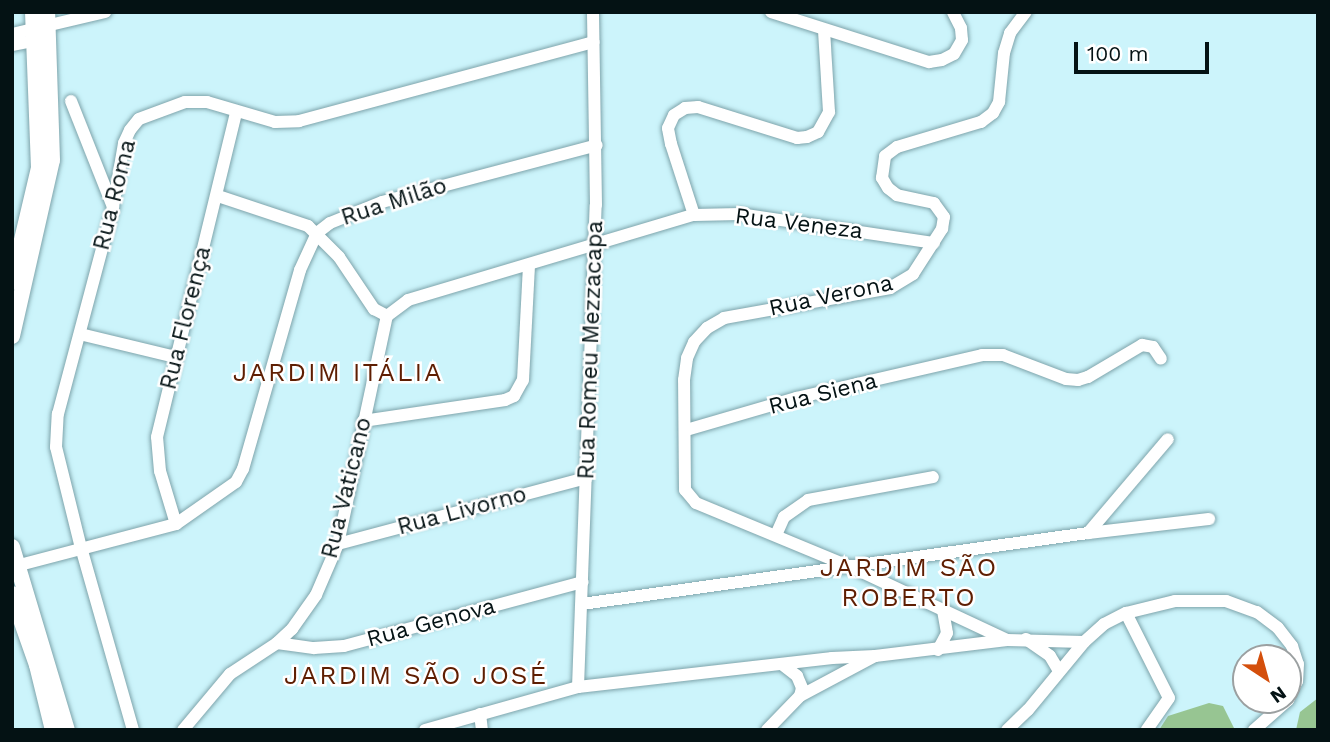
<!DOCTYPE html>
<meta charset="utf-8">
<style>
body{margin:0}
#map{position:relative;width:1330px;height:742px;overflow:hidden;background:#ccf4fb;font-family:"Work Sans",sans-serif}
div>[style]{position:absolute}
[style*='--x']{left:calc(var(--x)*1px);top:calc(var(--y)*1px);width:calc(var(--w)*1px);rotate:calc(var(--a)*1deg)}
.forest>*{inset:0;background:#97c592}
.roads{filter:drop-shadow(0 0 2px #7ea4ab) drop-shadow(0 0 2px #7ea4ab)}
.minor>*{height:12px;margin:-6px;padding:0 6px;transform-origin:6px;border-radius:6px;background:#fff}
.major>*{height:16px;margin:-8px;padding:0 8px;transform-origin:8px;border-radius:8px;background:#fff}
span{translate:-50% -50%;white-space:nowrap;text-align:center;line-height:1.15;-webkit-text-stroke:5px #fff;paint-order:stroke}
.street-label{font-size:23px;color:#041214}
.quarter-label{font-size:26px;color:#5e1e02;letter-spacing:2px}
.frame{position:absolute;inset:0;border:14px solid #041214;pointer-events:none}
.north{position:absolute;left:1232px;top:644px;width:70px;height:70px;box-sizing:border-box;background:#fff;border:2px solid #9ba0a1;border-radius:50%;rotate:144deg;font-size:19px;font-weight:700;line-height:28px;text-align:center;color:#041214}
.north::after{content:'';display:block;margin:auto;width:24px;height:32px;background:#d44f0c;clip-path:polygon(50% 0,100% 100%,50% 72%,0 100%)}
.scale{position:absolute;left:1074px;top:42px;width:135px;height:32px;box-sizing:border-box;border:4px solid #041214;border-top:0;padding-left:9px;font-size:21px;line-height:24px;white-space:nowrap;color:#041214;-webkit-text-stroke:5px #fff;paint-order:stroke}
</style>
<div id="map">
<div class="forest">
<i style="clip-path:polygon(1318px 698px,1318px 730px,1296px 730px,1300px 712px)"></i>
<i style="clip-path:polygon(1209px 703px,1223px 706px,1235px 730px,1159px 730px,1168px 716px)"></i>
</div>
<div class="roads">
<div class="minor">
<i style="--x:771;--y:12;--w:166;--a:17.6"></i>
<i style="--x:929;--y:62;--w:13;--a:-9"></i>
<i style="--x:942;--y:60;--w:13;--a:-27"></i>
<i style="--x:954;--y:54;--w:16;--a:-60"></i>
<i style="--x:962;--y:40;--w:12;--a:-95"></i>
<i style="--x:961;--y:28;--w:18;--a:-117"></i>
<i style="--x:12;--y:34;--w:96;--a:-13.3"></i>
<i style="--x:12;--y:45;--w:32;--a:-11"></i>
<i style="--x:71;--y:101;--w:114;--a:68.4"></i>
<i style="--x:218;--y:196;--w:95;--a:18.4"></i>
<i style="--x:308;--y:226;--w:44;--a:45"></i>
<i style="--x:339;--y:257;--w:63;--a:56.1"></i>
<i style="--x:374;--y:309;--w:15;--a:28"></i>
<i style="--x:694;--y:215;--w:75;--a:-107.9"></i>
<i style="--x:671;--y:144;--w:16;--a:-101"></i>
<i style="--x:668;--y:128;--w:14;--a:-65"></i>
<i style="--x:674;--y:115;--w:13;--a:-32"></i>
<i style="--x:685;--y:108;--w:13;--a:-4"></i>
<i style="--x:698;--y:107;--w:104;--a:17.4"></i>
<i style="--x:797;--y:138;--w:10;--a:-6"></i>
<i style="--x:807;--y:137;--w:12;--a:-24"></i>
<i style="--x:818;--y:132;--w:23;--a:-61"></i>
<i style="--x:829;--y:112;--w:81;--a:-93.5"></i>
<i style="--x:387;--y:316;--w:26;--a:-37"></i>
<i style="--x:408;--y:300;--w:298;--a:-16.6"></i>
<i style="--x:694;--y:215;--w:46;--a:-1.2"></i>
<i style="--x:740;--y:214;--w:196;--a:8.5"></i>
<i style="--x:80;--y:334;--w:98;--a:13.6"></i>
<i style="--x:363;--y:421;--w:144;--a:-8.4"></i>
<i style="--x:505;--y:400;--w:10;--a:-24"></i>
<i style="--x:514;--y:396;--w:18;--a:-61"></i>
<i style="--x:523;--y:380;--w:114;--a:-87"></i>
<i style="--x:686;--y:430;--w:115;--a:-16.2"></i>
<i style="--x:796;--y:398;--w:191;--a:-13"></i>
<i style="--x:982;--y:355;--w:21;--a:0"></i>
<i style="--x:1003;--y:355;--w:67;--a:20.9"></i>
<i style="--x:1066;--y:379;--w:12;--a:5"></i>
<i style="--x:1078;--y:380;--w:10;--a:-17"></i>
<i style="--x:1088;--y:377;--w:63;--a:-30.7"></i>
<i style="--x:1142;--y:345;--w:11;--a:10"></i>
<i style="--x:1153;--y:347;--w:14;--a:56"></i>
<i style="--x:176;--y:524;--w:55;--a:-106.8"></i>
<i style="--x:160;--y:471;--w:34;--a:-95"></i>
<i style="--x:157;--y:437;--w:334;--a:-76.3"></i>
<i style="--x:1088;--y:533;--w:123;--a:-49.6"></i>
<i style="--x:776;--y:535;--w:20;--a:-66"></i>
<i style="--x:784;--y:517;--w:29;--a:-35"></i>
<i style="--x:808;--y:500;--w:127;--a:-10.4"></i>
<i style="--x:338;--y:544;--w:257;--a:-14.9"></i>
<i style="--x:12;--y:567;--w:170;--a:-14.7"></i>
<i style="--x:176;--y:524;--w:73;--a:-35"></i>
<i style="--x:236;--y:482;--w:15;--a:-62"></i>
<i style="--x:243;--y:469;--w:207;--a:-74"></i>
<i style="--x:300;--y:270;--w:41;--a:-65.3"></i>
<i style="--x:317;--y:233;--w:16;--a:-38"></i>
<i style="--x:330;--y:223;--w:56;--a:-22"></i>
<i style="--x:382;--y:202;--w:222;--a:-14.8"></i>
<i style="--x:582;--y:604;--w:511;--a:-7.99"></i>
<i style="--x:1088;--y:533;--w:122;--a:-6.6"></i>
<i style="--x:1126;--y:613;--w:95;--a:63.2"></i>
<i style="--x:1169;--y:698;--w:39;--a:125"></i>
<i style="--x:1026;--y:639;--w:29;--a:35"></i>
<i style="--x:1050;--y:656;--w:17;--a:59"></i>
<i style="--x:1007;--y:640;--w:170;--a:-154.9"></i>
<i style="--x:853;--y:568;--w:170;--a:-157.5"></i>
<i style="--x:696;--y:503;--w:17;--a:-130"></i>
<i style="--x:685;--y:490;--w:110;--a:-90.5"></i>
<i style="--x:684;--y:380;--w:22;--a:-82"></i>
<i style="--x:687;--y:358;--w:17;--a:-66"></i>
<i style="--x:694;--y:342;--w:19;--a:-47"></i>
<i style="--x:707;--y:328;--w:20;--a:-30"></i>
<i style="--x:724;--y:318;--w:169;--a:-10.2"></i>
<i style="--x:890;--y:288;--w:27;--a:-31"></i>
<i style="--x:913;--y:274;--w:54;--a:-57.2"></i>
<i style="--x:942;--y:229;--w:12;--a:-81"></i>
<i style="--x:944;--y:217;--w:17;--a:-126"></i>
<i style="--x:934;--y:203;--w:38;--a:-168"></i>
<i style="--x:897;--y:195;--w:11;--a:-142"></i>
<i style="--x:888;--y:188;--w:12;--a:-121"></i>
<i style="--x:882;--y:178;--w:22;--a:-82"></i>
<i style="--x:885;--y:156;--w:15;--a:-37"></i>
<i style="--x:897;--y:147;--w:88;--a:-16.6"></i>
<i style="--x:981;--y:122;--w:15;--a:-37"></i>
<i style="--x:993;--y:113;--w:13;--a:-61"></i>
<i style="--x:999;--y:102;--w:49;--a:-84.2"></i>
<i style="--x:1004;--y:53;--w:21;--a:-73"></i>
<i style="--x:1010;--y:33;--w:26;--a:-53"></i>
<i style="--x:277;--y:643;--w:37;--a:8"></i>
<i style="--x:314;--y:648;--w:30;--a:-4"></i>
<i style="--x:344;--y:646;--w:247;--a:-15"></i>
<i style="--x:938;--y:650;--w:19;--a:-62"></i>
<i style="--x:947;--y:633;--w:23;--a:-100"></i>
<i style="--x:783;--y:665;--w:18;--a:38"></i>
<i style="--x:797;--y:676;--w:13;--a:67"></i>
<i style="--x:802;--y:688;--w:8;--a:104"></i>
<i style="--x:578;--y:687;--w:482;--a:-87.9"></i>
<i style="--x:596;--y:205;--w:193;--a:-90.9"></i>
<i style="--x:480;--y:714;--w:16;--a:83"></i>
<i style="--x:133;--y:730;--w:189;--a:-105.9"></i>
<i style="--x:81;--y:548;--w:104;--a:-103.9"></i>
<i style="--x:56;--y:447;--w:33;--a:-87"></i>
<i style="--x:58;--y:414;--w:214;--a:-75.1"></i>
<i style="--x:113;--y:207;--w:65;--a:-80.2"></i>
<i style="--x:124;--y:143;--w:14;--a:-65"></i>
<i style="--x:130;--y:130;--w:14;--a:-51"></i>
<i style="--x:139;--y:119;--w:49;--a:-20.3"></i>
<i style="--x:185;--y:102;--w:22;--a:0"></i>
<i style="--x:207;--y:102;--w:71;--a:16.4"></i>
<i style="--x:275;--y:122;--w:24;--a:-2"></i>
<i style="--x:299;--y:121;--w:305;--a:-15"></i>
<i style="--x:183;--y:730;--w:73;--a:-50"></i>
<i style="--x:230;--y:674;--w:56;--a:-33.4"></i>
<i style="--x:277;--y:643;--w:21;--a:-43"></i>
<i style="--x:292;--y:629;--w:42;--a:-54.8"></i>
<i style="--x:316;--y:595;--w:56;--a:-66.7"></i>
<i style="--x:338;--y:544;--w:233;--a:-77.9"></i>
<i style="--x:425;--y:730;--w:159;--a:-15.7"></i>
<i style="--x:578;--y:687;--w:256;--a:-6.5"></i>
<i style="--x:832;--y:658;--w:43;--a:-2.7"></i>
<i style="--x:767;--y:730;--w:47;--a:-45.9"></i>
<i style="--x:800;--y:696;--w:85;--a:-28.1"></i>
<i style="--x:875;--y:656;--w:133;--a:-6.9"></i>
<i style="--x:1007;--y:640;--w:77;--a:1.5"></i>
<i style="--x:1007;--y:730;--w:29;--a:-44"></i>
<i style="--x:1028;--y:710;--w:88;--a:-50.5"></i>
<i style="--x:1084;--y:642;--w:27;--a:-42"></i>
<i style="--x:1104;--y:624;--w:25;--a:-27"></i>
<i style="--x:1126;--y:613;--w:50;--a:-13.8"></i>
<i style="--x:1175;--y:601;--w:51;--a:0"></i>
<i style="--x:1226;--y:601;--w:33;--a:20"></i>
<i style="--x:1257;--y:612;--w:26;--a:37"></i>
<i style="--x:1278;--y:628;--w:23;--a:52"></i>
<i style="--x:1292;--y:646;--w:19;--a:72"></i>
<i style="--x:1298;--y:664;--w:17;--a:93"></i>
<i style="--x:1297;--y:681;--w:21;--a:115"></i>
<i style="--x:1254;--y:730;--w:45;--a:-41.4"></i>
</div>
<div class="major">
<i style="--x:12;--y:282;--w:117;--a:-76.7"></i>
<i style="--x:39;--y:168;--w:156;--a:-92.2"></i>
<i style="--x:12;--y:336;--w:180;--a:-77.2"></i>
<i style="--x:52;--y:160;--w:148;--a:-91.9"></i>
<i style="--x:12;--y:547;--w:191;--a:73.3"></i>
<i style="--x:12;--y:594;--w:75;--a:70.6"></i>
<i style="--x:37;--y:665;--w:67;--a:76.2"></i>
</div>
</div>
<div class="street-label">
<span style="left:115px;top:195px;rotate:-76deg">Rua Roma</span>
<span style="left:394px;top:202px;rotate:-18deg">Rua Milão</span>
<span style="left:799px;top:224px;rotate:7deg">Rua Veneza</span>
<span style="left:831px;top:296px;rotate:-12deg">Rua Verona</span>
<span style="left:186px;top:318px;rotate:-76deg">Rua Florença</span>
<span style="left:591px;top:350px;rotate:-88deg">Rua Romeu Mezzacapa</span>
<span style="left:823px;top:394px;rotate:-14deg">Rua Siena</span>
<span style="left:347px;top:488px;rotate:-76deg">Rua Vaticano</span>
<span style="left:462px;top:511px;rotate:-15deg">Rua Livorno</span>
<span style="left:431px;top:623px;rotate:-15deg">Rua Genova</span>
</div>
<div class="quarter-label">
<span style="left:338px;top:373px">JARDIM ITÁLIA</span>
<span style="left:909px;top:583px">JARDIM SÃO<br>ROBERTO</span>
<span style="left:416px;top:676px">JARDIM SÃO JOSÉ</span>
</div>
<div class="frame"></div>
<div class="north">N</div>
<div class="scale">100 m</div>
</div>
